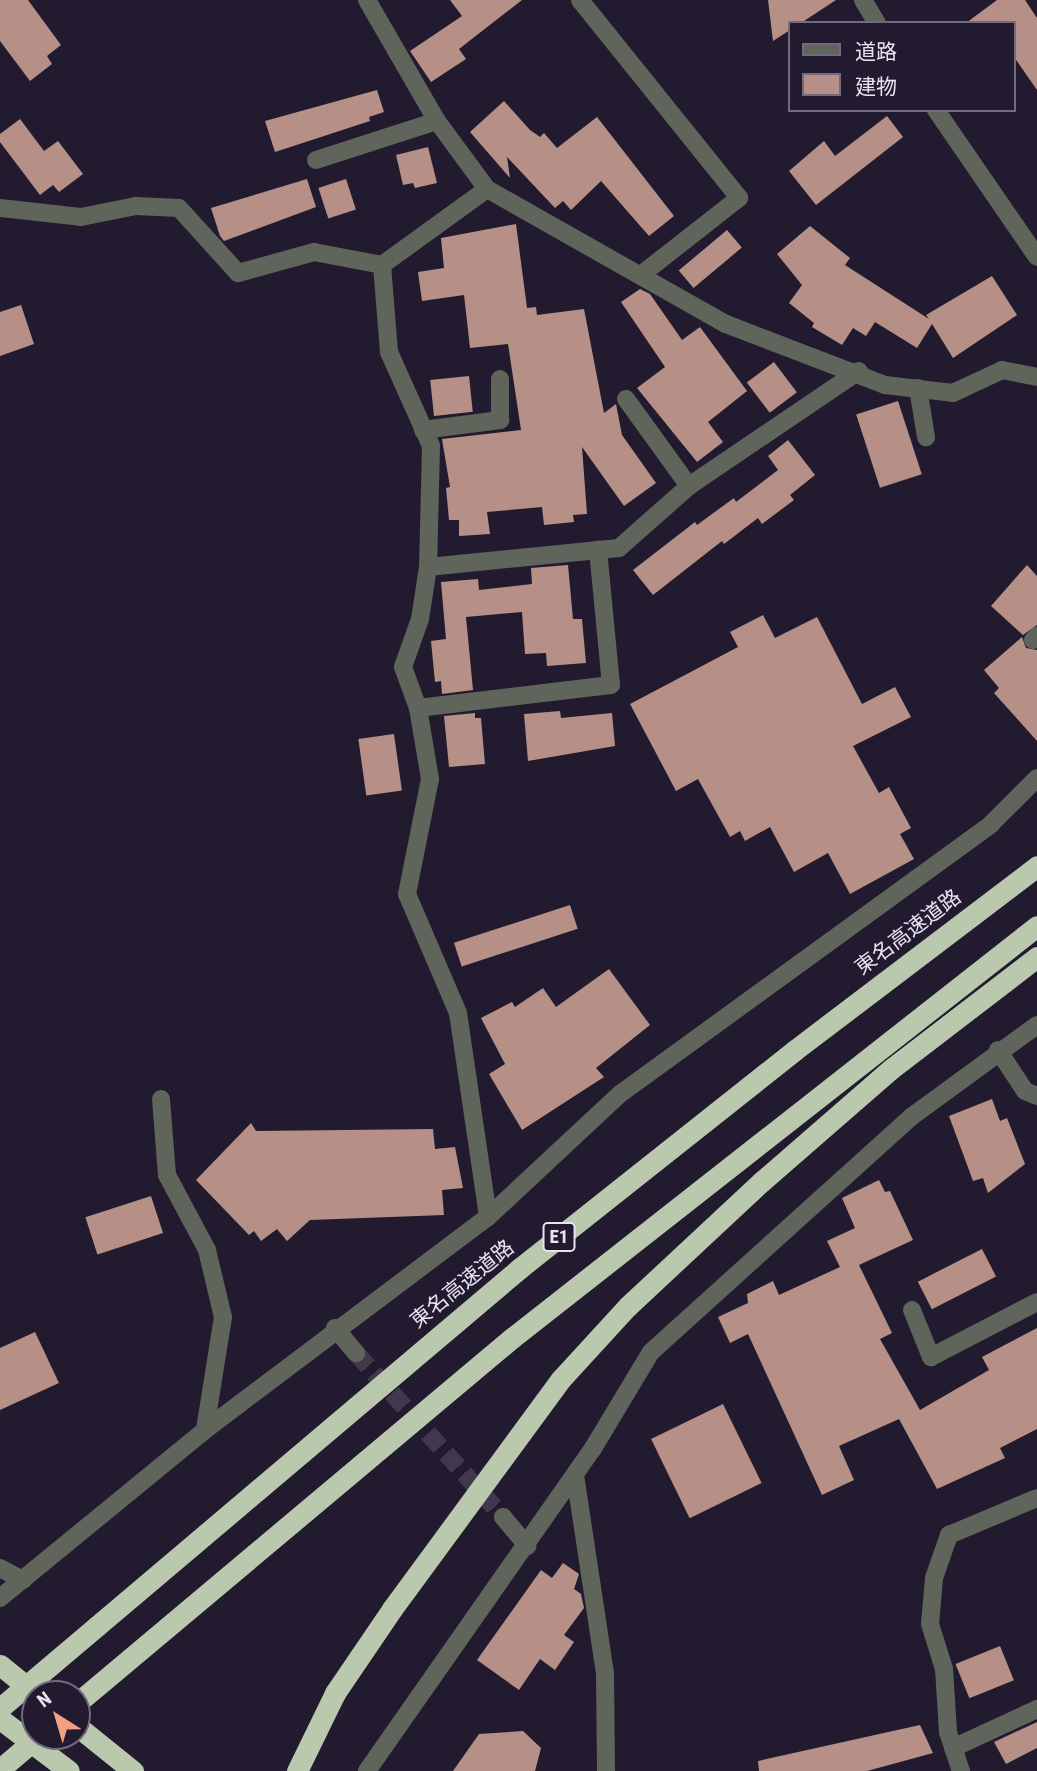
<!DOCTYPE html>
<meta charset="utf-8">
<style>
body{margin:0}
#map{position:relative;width:1037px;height:1771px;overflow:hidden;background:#221b30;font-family:"Roboto Condensed","Noto Sans JP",sans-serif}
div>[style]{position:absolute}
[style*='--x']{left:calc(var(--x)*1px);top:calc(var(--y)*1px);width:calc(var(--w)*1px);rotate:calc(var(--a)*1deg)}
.building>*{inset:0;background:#b69086;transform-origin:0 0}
.minor-tunnel>*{height:18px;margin-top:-9px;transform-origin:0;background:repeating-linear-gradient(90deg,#40394d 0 18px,transparent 0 27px)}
.minor>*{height:18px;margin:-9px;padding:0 9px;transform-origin:9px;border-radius:9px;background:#60655b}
.highway>*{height:21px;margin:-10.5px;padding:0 10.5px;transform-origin:10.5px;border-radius:10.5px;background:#bac9ae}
.highway-bridge>*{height:21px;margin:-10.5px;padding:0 10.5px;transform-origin:10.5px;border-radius:10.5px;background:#bac9ae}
span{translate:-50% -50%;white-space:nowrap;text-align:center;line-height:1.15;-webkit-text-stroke:7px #221b30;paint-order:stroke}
.shield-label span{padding:2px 5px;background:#221b30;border:2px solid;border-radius:5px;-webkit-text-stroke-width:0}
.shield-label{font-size:19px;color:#e7e3f1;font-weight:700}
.street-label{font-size:21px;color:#e7e3f1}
.legend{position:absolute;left:788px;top:21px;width:228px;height:91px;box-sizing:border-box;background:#221b30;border:2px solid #716b7d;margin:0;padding:9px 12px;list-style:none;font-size:21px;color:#e7e3f1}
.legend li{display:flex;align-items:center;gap:14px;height:35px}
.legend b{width:35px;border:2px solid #716b7d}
.north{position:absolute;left:21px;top:1680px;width:70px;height:70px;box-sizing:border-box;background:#221b30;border:2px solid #716b7d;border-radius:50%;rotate:323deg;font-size:19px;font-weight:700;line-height:28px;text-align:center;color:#e7e3f1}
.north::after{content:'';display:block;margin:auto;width:24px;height:32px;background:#f2a081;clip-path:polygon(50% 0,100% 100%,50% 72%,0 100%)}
</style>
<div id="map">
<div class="building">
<i style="clip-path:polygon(0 0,28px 0,61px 45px,47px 56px,52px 64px,30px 81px,0 41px)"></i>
<i style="clip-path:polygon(450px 0,522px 0,459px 49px,466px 59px,431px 82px,410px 51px,462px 16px)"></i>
<i style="clip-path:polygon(768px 0,836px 0,801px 23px,790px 23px,790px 30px,773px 41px)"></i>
<i style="clip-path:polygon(997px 0,1025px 0,1037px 18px,1037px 90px,1014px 57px,1014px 23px,966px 23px)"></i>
<i style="clip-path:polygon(377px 90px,384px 112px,369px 117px,370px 121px,275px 152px,265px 121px)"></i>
<i style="clip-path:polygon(504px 101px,530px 130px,540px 137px,544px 133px,557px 148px,597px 117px,674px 216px,649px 236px,601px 181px,571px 210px,563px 201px,555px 208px,507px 157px,510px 178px,470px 132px)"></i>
<i style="clip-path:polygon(887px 116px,903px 137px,816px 205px,789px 171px,824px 141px,835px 156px)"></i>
<i style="clip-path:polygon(20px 119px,44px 151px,58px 141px,83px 174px,59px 192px,53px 185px,40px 195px,0 142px,0 134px)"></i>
<i style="clip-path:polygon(428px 147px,437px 183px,415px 188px,413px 183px,403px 185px,396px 155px)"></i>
<i style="clip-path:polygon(307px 179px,316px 207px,224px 241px,220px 236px,211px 208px)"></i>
<i style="left:346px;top:179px;width:32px;height:29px;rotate:72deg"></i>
<i style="clip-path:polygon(516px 224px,527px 308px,536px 307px,537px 315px,584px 309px,604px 413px,616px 404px,622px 435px,656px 483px,624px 506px,582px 447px,587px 514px,573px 515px,574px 522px,544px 525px,542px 507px,487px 512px,490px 534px,459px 536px,459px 520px,449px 520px,446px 488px,450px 487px,442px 439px,521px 430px,508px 344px,470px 348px,464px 295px,422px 301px,418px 272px,444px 268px,441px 238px)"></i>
<i style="clip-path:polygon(810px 226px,850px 258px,845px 265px,929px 319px,926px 315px,992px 276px,1017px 315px,953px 358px,932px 324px,917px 348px,875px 322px,866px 336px,853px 328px,842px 345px,812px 327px,814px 323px,789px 303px,802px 285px,777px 254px)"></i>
<i style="left:727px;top:230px;width:23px;height:63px;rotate:50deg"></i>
<i style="clip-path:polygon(640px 289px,650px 294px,682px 340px,700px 327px,747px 391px,708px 422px,723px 442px,697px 462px,637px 388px,665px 367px,621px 302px)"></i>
<i style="clip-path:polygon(21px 305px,34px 344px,0 356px,0 312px)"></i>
<i style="left:774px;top:362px;width:38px;height:34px;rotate:53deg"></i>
<i style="left:469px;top:376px;width:36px;height:39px;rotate:84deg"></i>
<i style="left:898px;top:401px;width:77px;height:44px;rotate:72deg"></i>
<i style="clip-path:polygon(788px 440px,815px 475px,790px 495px,794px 500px,762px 524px,758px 518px,724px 544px,722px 541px,653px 595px,633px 570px,695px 522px,697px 525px,734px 498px,736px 502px,778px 470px,768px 456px)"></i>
<i style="clip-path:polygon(568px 565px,573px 619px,582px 619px,586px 663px,547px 666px,546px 653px,525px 654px,522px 612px,466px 617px,473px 690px,442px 694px,441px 681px,435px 682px,431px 641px,446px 639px,441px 582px,478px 579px,479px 590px,532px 584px,531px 568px)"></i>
<i style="clip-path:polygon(1027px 565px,1037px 576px,1037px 625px,1023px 635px,991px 606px)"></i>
<i style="clip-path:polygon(763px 615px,775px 638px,817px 617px,862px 704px,895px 687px,911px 717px,853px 746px,879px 793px,889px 787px,911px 828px,900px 834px,914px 859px,850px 894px,828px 853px,794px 872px,770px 827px,745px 841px,740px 831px,730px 837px,698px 779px,676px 791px,630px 704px,738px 647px,730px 632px)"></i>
<i style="clip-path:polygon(1022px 637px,1026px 648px,1037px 650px,1037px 741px,994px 693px,999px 688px,984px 670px)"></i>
<i style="clip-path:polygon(560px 711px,561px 718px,612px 713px,615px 746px,528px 761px,524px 714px)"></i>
<i style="clip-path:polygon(475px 713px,475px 718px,481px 718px,485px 764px,449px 767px,444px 716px)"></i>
<i style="left:394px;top:734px;width:57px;height:36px;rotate:82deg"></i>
<i style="left:570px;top:905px;width:25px;height:122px;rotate:72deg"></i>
<i style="clip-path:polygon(609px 969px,650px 1025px,596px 1068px,604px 1077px,522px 1130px,489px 1074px,505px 1064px,481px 1018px,512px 1002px,515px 1007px,543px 988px,556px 1007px)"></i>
<i style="clip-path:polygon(992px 1099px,1000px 1121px,1007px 1118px,1025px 1164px,988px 1193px,983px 1178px,973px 1181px,949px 1116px)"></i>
<i style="clip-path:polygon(251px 1123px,256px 1131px,433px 1129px,435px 1149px,455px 1147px,463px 1188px,442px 1190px,444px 1215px,310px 1220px,287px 1241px,277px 1229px,261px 1241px,254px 1231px,249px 1235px,196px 1180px)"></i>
<i style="clip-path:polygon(879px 1180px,885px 1192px,890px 1191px,913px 1240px,859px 1265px,892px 1333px,880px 1339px,920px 1410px,989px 1370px,982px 1357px,1037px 1328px,1037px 1429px,1000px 1448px,1005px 1458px,937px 1489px,899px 1419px,839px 1446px,854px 1480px,822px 1495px,748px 1334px,730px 1343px,718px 1317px,748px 1303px,747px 1294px,773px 1281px,779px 1295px,840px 1267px,827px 1241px,855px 1228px,842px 1198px)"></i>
<i style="left:151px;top:1196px;width:39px;height:69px;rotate:72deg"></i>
<i style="left:982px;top:1249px;width:31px;height:72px;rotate:63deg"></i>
<i style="clip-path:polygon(35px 1332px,59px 1383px,0 1410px,0 1348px)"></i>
<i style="left:723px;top:1404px;width:88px;height:80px;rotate:64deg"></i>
<i style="clip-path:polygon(563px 1563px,579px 1574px,574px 1589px,581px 1594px,584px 1608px,564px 1635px,574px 1642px,555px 1670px,540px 1659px,519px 1690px,477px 1660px,541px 1570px,552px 1578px)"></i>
<i style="left:1000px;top:1646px;width:37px;height:48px;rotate:68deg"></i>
<i style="clip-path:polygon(1037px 1722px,1037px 1748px,1006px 1764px,994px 1742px)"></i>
<i style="clip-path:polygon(920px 1725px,933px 1753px,867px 1771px,759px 1771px,758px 1761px)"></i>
<i style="clip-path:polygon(523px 1731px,541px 1748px,535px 1771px,453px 1771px,479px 1734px)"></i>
</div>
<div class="minor-tunnel">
<i style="--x:356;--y:1353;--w:220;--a:48.1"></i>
</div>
<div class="minor">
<i style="--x:367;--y:0;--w:140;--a:60"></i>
<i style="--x:437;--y:121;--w:84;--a:53.7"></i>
<i style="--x:487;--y:189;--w:274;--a:29.5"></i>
<i style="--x:726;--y:324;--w:170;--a:21"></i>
<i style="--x:885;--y:385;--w:68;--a:6.7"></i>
<i style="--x:953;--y:393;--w:54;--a:-25.1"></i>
<i style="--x:1002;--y:370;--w:36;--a:11"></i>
<i style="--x:580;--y:0;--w:254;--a:51.2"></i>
<i style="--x:739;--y:198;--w:123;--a:141.9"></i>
<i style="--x:863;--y:0;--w:27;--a:59"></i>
<i style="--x:936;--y:110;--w:178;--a:55.5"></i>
<i style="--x:316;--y:160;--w:127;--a:-17.9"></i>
<i style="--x:487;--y:189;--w:130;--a:144.1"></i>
<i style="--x:382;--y:265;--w:87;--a:85.4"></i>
<i style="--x:389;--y:352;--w:103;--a:65.9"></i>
<i style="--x:431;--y:446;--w:121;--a:91.4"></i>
<i style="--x:428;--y:567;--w:53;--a:98.7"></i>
<i style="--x:420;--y:619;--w:51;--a:109.5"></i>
<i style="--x:403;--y:667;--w:44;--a:69.9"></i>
<i style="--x:418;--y:708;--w:72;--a:80.4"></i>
<i style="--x:430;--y:779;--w:117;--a:101.3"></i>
<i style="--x:407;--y:894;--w:129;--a:66.8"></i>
<i style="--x:458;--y:1013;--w:206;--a:81.6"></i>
<i style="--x:0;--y:208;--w:81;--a:6.3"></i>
<i style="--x:81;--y:217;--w:56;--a:-11.3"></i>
<i style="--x:136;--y:206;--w:43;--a:2.7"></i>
<i style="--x:179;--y:208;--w:88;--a:47.8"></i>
<i style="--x:238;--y:273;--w:79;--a:-15.4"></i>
<i style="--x:314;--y:252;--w:69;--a:10.8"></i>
<i style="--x:918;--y:388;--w:50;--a:80.7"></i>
<i style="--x:626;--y:399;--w:107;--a:54.1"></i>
<i style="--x:423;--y:430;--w:78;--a:-7.4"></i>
<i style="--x:500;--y:420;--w:41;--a:-90"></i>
<i style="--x:428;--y:567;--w:192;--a:-5.7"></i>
<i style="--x:619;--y:548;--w:94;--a:-41.5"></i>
<i style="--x:689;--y:486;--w:205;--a:-34.1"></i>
<i style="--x:1033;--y:640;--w:6;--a:-45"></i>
<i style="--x:418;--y:708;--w:194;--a:-6.8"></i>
<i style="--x:611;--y:685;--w:136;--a:-95.5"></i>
<i style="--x:998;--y:1050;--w:49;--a:56.6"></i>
<i style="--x:1025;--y:1091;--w:13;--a:23"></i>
<i style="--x:161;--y:1099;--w:76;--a:85.5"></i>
<i style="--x:167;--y:1175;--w:85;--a:61.9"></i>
<i style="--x:207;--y:1250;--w:69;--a:76.6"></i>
<i style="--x:223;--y:1317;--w:114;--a:99.1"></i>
<i style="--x:912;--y:1310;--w:51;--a:68"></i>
<i style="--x:931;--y:1357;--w:119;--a:-27.4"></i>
<i style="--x:335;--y:1328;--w:33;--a:50"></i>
<i style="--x:575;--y:1475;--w:200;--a:81.4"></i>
<i style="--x:605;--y:1673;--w:98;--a:89.4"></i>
<i style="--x:503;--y:1517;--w:38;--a:50"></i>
<i style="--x:0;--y:1568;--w:26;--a:28"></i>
<i style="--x:0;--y:1598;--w:265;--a:-39.3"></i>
<i style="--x:205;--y:1430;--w:354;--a:-37"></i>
<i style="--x:488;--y:1217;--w:180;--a:-43"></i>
<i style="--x:620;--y:1094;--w:459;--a:-36"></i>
<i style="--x:991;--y:824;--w:65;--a:-45"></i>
<i style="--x:953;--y:1748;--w:93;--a:-24.9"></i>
<i style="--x:367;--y:1771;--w:392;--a:-55"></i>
<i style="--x:592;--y:1450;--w:114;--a:-59"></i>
<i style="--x:651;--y:1352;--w:350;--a:-42.1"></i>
<i style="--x:911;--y:1117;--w:156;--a:-36.1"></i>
<i style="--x:961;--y:1771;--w:41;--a:-108.4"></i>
<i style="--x:948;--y:1732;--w:63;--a:-93.6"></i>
<i style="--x:944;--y:1669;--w:47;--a:-107.3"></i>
<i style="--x:930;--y:1624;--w:46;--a:-85"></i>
<i style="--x:934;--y:1578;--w:46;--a:-70.8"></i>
<i style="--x:949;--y:1535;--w:95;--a:-22.8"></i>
</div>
<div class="highway">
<i style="--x:97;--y:1626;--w:554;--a:-40.24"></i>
<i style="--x:520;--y:1268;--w:351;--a:-38.4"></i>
<i style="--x:795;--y:1050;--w:304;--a:-37.2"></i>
<i style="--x:0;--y:1665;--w:46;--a:38.9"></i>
<i style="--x:77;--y:1703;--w:568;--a:-40"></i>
<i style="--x:512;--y:1338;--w:667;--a:-38.12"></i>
<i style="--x:0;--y:1719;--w:86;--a:37"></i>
<i style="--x:77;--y:1726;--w:72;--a:38.8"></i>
<i style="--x:297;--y:1771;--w:87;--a:-64"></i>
<i style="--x:335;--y:1693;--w:102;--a:-55.8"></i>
<i style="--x:392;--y:1609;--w:285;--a:-53.7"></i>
<i style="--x:561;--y:1379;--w:99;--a:-47.5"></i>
<i style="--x:628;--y:1306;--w:182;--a:-43"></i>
<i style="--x:761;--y:1182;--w:172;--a:-41"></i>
<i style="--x:891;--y:1069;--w:184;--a:-37.5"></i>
</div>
<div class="highway-bridge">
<i style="--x:0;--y:1708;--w:127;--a:-40.2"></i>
<i style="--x:0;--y:1769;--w:51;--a:-40.2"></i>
</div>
<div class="shield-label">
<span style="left:559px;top:1237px">E1</span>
</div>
<div class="street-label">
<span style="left:908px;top:932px;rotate:-37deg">東名高速道路</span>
<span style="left:462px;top:1284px;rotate:-39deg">東名高速道路</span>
</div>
<ul class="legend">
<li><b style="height:9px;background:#60655b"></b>道路</li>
<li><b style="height:19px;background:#b69086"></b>建物</li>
</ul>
<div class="north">N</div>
</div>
